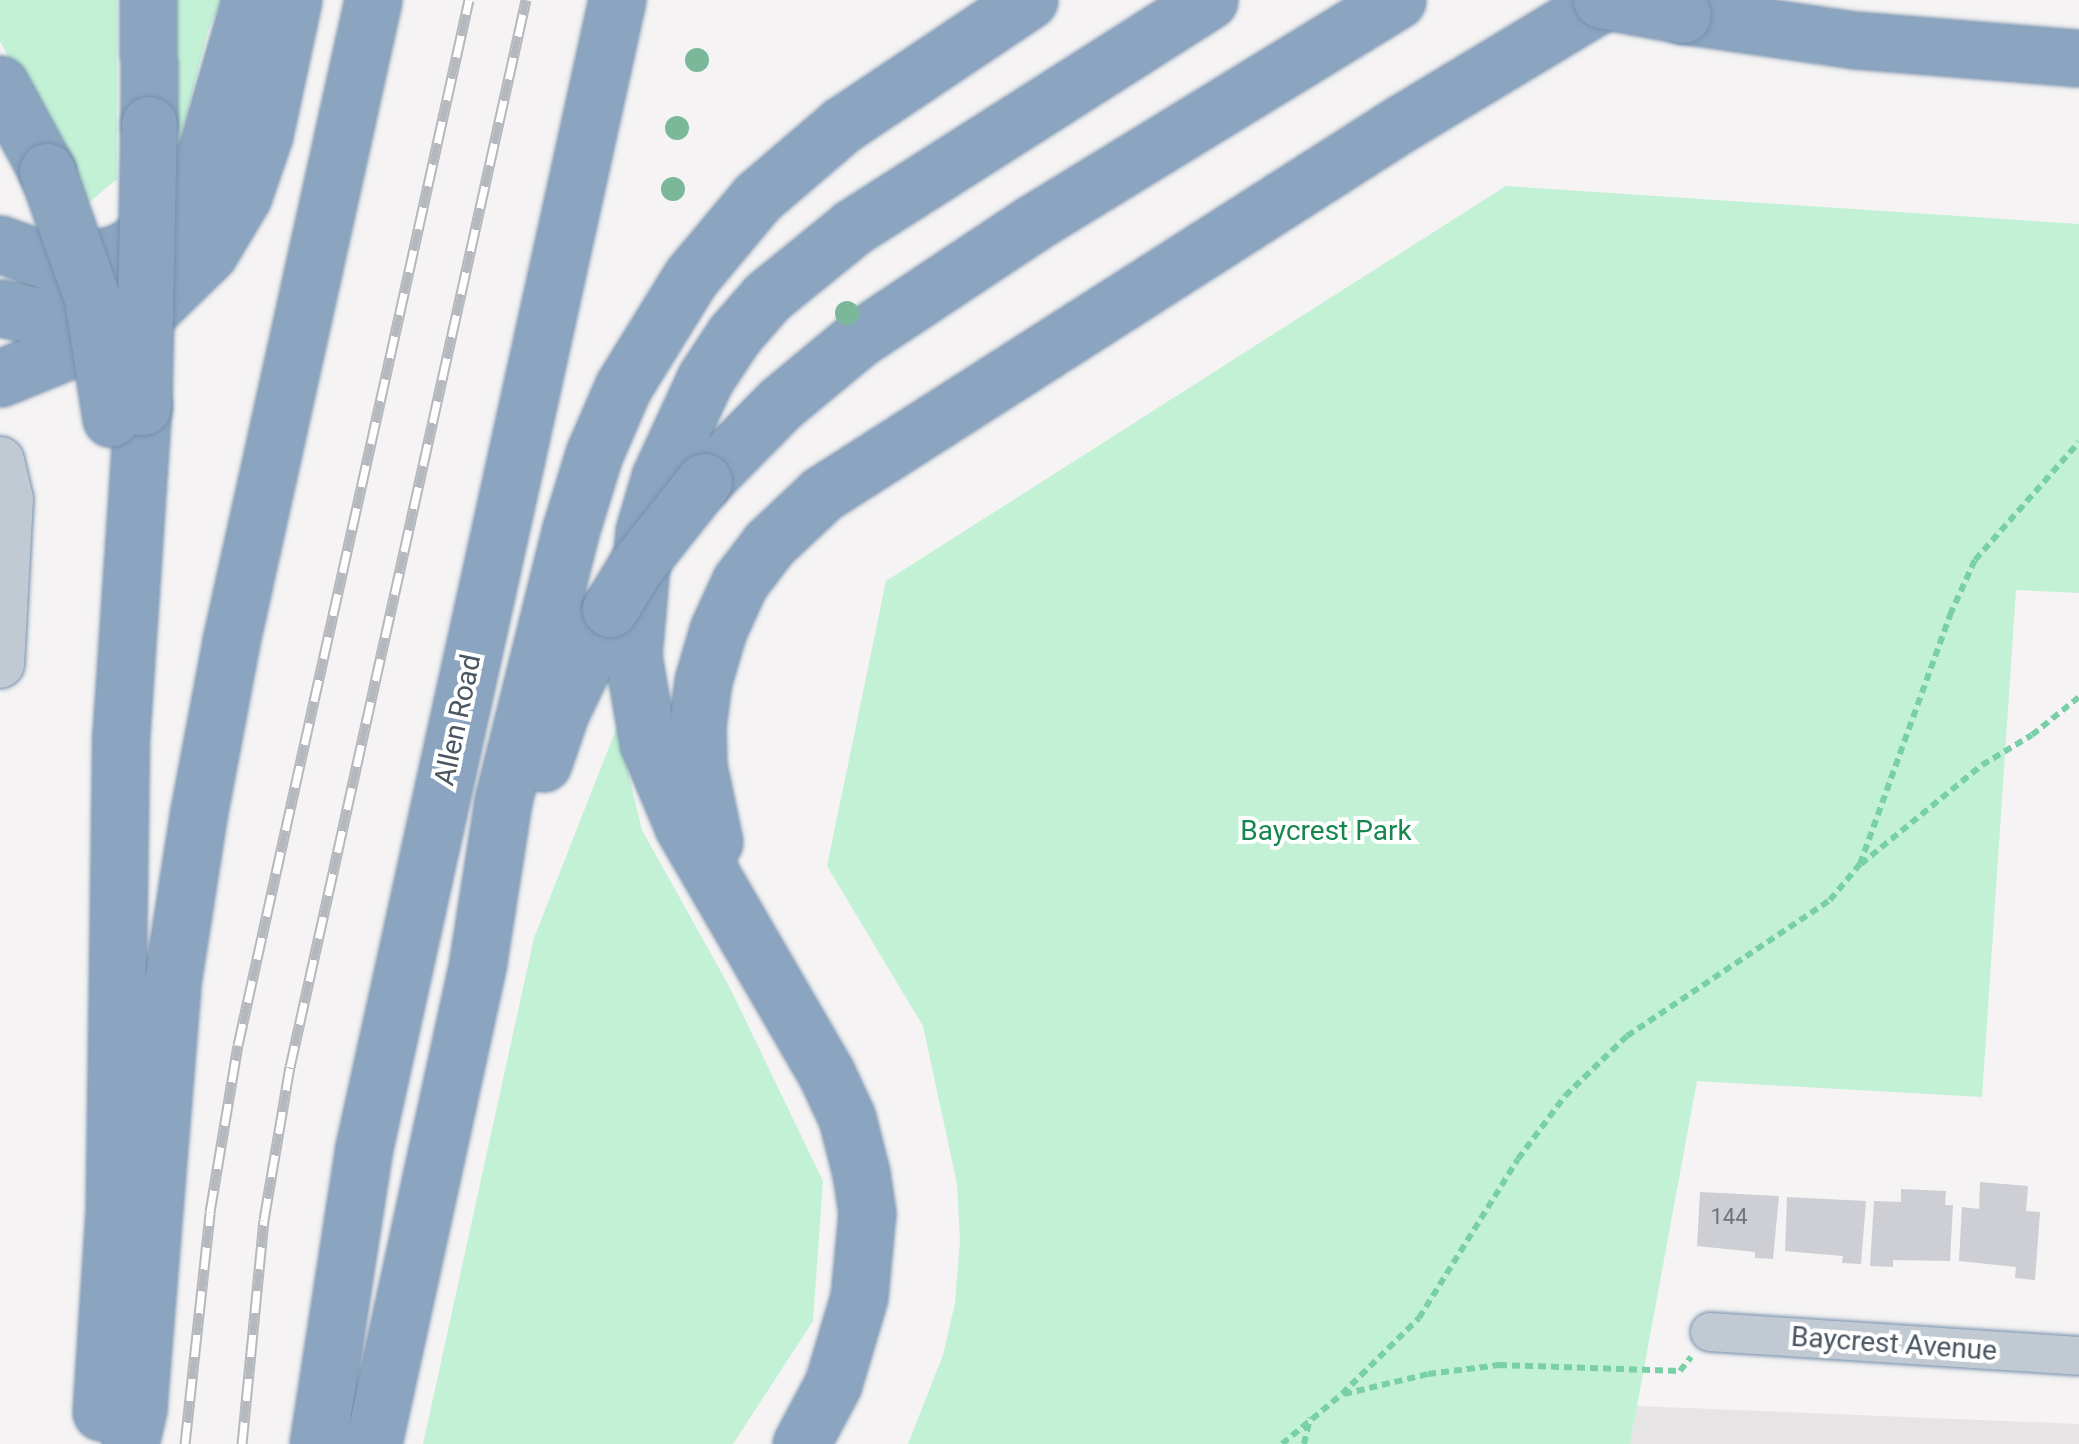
<!DOCTYPE html>
<style>
body{margin:0}
#map{position:relative;width:2079px;height:1444px;overflow:hidden;background:#f5f3f3;font-family:Roboto,sans-serif}
div>[style]{position:absolute}
[style*='--x']{left:calc(var(--x)*1px);top:calc(var(--y)*1px);width:calc(var(--w)*1px);rotate:calc(var(--a)*1deg)}
.education>*{inset:0;background:#e6e4e5}
.green>*{inset:0;background:#c3f1d5}
.building>*{inset:0;background:#cdcfd5}
.path>*{height:6px;margin-top:-3px;transform-origin:0;background:repeating-linear-gradient(90deg,#7ad0a6 0 8px,transparent 0 13px)}
.roads{filter:drop-shadow(0 0 2px #7690ad) drop-shadow(0 0 2px #7690ad)}
.minor>*{height:38px;margin:-19px;padding:0 19px;transform-origin:19px;border-radius:19px;background:#c1cad2}
.tertiary>*{height:48px;margin:-24px;padding:0 24px;transform-origin:24px;border-radius:24px;background:#c1cad2}
.motorway>*{height:55px;margin:-27.5px;padding:0 27.5px;transform-origin:27.5px;border-radius:27.5px;background:#8ba5c1}
.rail>*{height:11px;margin-top:-5.5px;transform-origin:0;background:repeating-linear-gradient(90deg,#fff 0 22px,#b5b8bd 0 44px);box-sizing:border-box;border-block:2px solid #b5b8bd}
.bridges{filter:drop-shadow(0 0 2px #7690ad) drop-shadow(0 0 2px #7690ad)}
.motorway-bridge>*{height:55px;margin:-27.5px;padding:0 27.5px;transform-origin:27.5px;border-radius:27.5px;background:#8ba5c1}
.trees>*{width:24px;height:24px;margin:-12px;border-radius:50%;background:#7bb799}
span{translate:-50% -50%;white-space:nowrap;text-align:center;line-height:1.15;-webkit-text-stroke:8px #fff;paint-order:stroke}
.number-label{font-size:22px;color:#6b747e}
.number-label span{-webkit-text-stroke-width:0}
.street-label{font-size:28px;color:#4a5661}
.park-label{font-size:28px;color:#17864f}
</style>
<div id="map">
<div class="education">
<i style="clip-path:polygon(1637px 1406px,2079px 1424px,2079px 1444px,1630px 1444px)"></i>
</div>
<div class="green">
<i style="clip-path:polygon(0 0,117px 0,117px 179px,86px 205px,0 41px)"></i>
<i style="clip-path:polygon(170px 0,222px 0,208px 31px,169px 182px)"></i>
<i style="clip-path:polygon(1506px 186px,2079px 224px,2079px 593px,2016px 590px,1982px 1097px,1697px 1081px,1630px 1444px,908px 1444px,943px 1355px,955px 1303px,960px 1241px,957px 1184px,923px 1026px,827px 866px,886px 581px)"></i>
<i style="clip-path:polygon(617px 727px,642px 830px,730px 988px,823px 1181px,813px 1321px,733px 1444px,423px 1444px,534px 938px)"></i>
</div>
<div class="building">
<i style="clip-path:polygon(1980px 1182px,2028px 1186px,2026px 1211px,2040px 1212px,2035px 1280px,2015px 1278px,2016px 1267px,1959px 1261px,1962px 1207px,1979px 1209px)"></i>
<i style="clip-path:polygon(1901px 1189px,1946px 1191px,1945px 1205px,1953px 1205px,1950px 1261px,1893px 1260px,1893px 1267px,1870px 1266px,1874px 1201px,1901px 1202px)"></i>
<i style="clip-path:polygon(1700px 1192px,1779px 1196px,1773px 1259px,1755px 1258px,1755px 1252px,1697px 1246px)"></i>
<i style="clip-path:polygon(1787px 1197px,1866px 1201px,1861px 1264px,1842px 1263px,1843px 1256px,1785px 1251px)"></i>
</div>
<div class="path">
<i style="--x:1861;--y:864;--w:156;--a:-39.3"></i>
<i style="--x:1982;--y:765;--w:58;--a:-31"></i>
<i style="--x:2032;--y:735;--w:60;--a:-39"></i>
<i style="--x:1344;--y:1394;--w:86;--a:-13.4"></i>
<i style="--x:1428;--y:1374;--w:72;--a:-7.2"></i>
<i style="--x:1499;--y:1365;--w:181;--a:1.9"></i>
<i style="--x:1680;--y:1371;--w:18;--a:-52"></i>
<i style="--x:1282;--y:1444;--w:78;--a:-39.8"></i>
<i style="--x:1342;--y:1394;--w:108;--a:-44.6"></i>
<i style="--x:1419;--y:1318;--w:187;--a:-58.1"></i>
<i style="--x:1518;--y:1159;--w:79;--a:-53.3"></i>
<i style="--x:1565;--y:1096;--w:86;--a:-44.1"></i>
<i style="--x:1627;--y:1036;--w:244;--a:-33.8"></i>
<i style="--x:1830;--y:900;--w:47;--a:-50.2"></i>
<i style="--x:1860;--y:864;--w:265;--a:-70.1"></i>
<i style="--x:1950;--y:615;--w:60;--a:-65.6"></i>
<i style="--x:1975;--y:560;--w:157;--a:-48.6"></i>
<i style="--x:1304;--y:1444;--w:27;--a:-77"></i>
</div>
<div class="roads">
<div class="minor">
<i style="--x:1710;--y:1332;--w:370;--a:3.7"></i>
</div>
<div class="tertiary">
<i style="--x:0;--y:461;--w:39;--a:77"></i>
<i style="--x:9;--y:499;--w:165;--a:93.1"></i>
</div>
<div class="motorway">
<i style="--x:148;--y:0;--w:124;--a:89.5"></i>
<i style="--x:1683;--y:15;--w:174;--a:8.3"></i>
<i style="--x:1855;--y:40;--w:225;--a:4.6"></i>
<i style="--x:0;--y:84;--w:99;--a:61.6"></i>
<i style="--x:0;--y:244;--w:59;--a:20"></i>
<i style="--x:55;--y:264;--w:29;--a:-4"></i>
<i style="--x:84;--y:262;--w:38;--a:-15"></i>
<i style="--x:121;--y:252;--w:45;--a:-32.3"></i>
<i style="--x:159;--y:228;--w:57;--a:-54.3"></i>
<i style="--x:192;--y:182;--w:40;--a:-66.6"></i>
<i style="--x:208;--y:145;--w:151;--a:-73.8"></i>
<i style="--x:0;--y:308;--w:56;--a:11.3"></i>
<i style="--x:55;--y:319;--w:65;--a:1.8"></i>
<i style="--x:0;--y:378;--w:149;--a:-22.1"></i>
<i style="--x:138;--y:322;--w:99;--a:-44.2"></i>
<i style="--x:209;--y:253;--w:66;--a:-59.2"></i>
<i style="--x:243;--y:196;--w:65;--a:-71"></i>
<i style="--x:264;--y:135;--w:138;--a:-77.9"></i>
<i style="--x:704;--y:481;--w:110;--a:-45.4"></i>
<i style="--x:781;--y:403;--w:99;--a:-39.7"></i>
<i style="--x:857;--y:340;--w:211;--a:-33.6"></i>
<i style="--x:1033;--y:223;--w:427;--a:-31.5"></i>
<i style="--x:543;--y:763;--w:53;--a:-71.2"></i>
<i style="--x:560;--y:713;--w:115;--a:-64.3"></i>
<i style="--x:714;--y:842;--w:78;--a:-101.9"></i>
<i style="--x:698;--y:766;--w:40;--a:-91.4"></i>
<i style="--x:697;--y:726;--w:45;--a:-82.4"></i>
<i style="--x:703;--y:681;--w:53;--a:-73.6"></i>
<i style="--x:718;--y:630;--w:53;--a:-65.4"></i>
<i style="--x:740;--y:582;--w:48;--a:-52.7"></i>
<i style="--x:769;--y:544;--w:73;--a:-43.3"></i>
<i style="--x:822;--y:494;--w:689;--a:-32.61"></i>
<i style="--x:1402;--y:123;--w:238;--a:-31.1"></i>
<i style="--x:101;--y:1412;--w:199;--a:-86.3"></i>
<i style="--x:114;--y:1213;--w:479;--a:-89.2"></i>
<i style="--x:121;--y:734;--w:328;--a:-86.2"></i>
<i style="--x:130;--y:1444;--w:37;--a:-77"></i>
<i style="--x:138;--y:1408;--w:426;--a:-85.4"></i>
<i style="--x:172;--y:983;--w:174;--a:-81.1"></i>
<i style="--x:199;--y:811;--w:173;--a:-79.3"></i>
<i style="--x:231;--y:641;--w:657;--a:-77.51"></i>
<i style="--x:318;--y:1444;--w:295;--a:-81.2"></i>
<i style="--x:363;--y:1152;--w:1180;--a:-77.57"></i>
<i style="--x:373;--y:1444;--w:494;--a:-77.7"></i>
<i style="--x:478;--y:961;--w:162;--a:-81.1"></i>
<i style="--x:503;--y:801;--w:277;--a:-76"></i>
<i style="--x:570;--y:532;--w:82;--a:-72.9"></i>
<i style="--x:594;--y:454;--w:73;--a:-66.6"></i>
<i style="--x:623;--y:387;--w:129;--a:-58.3"></i>
<i style="--x:691;--y:277;--w:104;--a:-50.1"></i>
<i style="--x:758;--y:197;--w:111;--a:-40.6"></i>
<i style="--x:842;--y:125;--w:225;--a:-33.8"></i>
<i style="--x:801;--y:1444;--w:68;--a:-61.9"></i>
<i style="--x:833;--y:1384;--w:91;--a:-73.4"></i>
<i style="--x:859;--y:1297;--w:84;--a:-84.6"></i>
<i style="--x:867;--y:1213;--w:40;--a:-98.5"></i>
<i style="--x:861;--y:1173;--w:57;--a:-104.3"></i>
<i style="--x:847;--y:1118;--w:50;--a:-115"></i>
<i style="--x:826;--y:1073;--w:285;--a:-120.1"></i>
<i style="--x:683;--y:826;--w:90;--a:-112.9"></i>
<i style="--x:648;--y:743;--w:88;--a:-99.8"></i>
<i style="--x:633;--y:656;--w:125;--a:-85"></i>
<i style="--x:644;--y:531;--w:56;--a:-73.5"></i>
<i style="--x:660;--y:477;--w:108;--a:-65.3"></i>
<i style="--x:705;--y:379;--w:53;--a:-56.6"></i>
<i style="--x:734;--y:335;--w:50;--a:-49"></i>
<i style="--x:767;--y:297;--w:111;--a:-39.1"></i>
<i style="--x:853;--y:227;--w:422;--a:-32.5"></i>
</div>
</div>
<div class="rail">
<i style="--x:185;--y:1444;--w:233;--a:-83.8"></i>
<i style="--x:210;--y:1212;--w:169;--a:-80.5"></i>
<i style="--x:238;--y:1045;--w:1070;--a:-77.54"></i>
<i style="--x:242;--y:1444;--w:225;--a:-84.4"></i>
<i style="--x:264;--y:1220;--w:155;--a:-80.4"></i>
<i style="--x:290;--y:1067;--w:1093;--a:-77.53"></i>
</div>
<div class="bridges">
<div class="motorway-bridge">
<i style="--x:1601;--y:0;--w:83;--a:10.4"></i>
<i style="--x:47;--y:171;--w:135;--a:70.5"></i>
<i style="--x:92;--y:298;--w:122;--a:81.1"></i>
<i style="--x:143;--y:407;--w:283;--a:-88.8"></i>
<i style="--x:610;--y:609;--w:48;--a:-58.6"></i>
<i style="--x:635;--y:568;--w:111;--a:-51.6"></i>
</div>
</div>
<div class="trees">
<i style="left:697px;top:60px"></i>
<i style="left:677px;top:128px"></i>
<i style="left:673px;top:189px"></i>
<i style="left:847px;top:313px"></i>
</div>
<div class="number-label">
<span style="left:1729px;top:1217px">144</span>
</div>
<div class="street-label">
<span style="left:458px;top:720px;rotate:-78deg">Allen Road</span>
<span style="left:1894px;top:1344px;rotate:4deg">Baycrest Avenue</span>
</div>
<div class="park-label">
<span style="left:1326px;top:831px">Baycrest Park</span>
</div>
</div>
